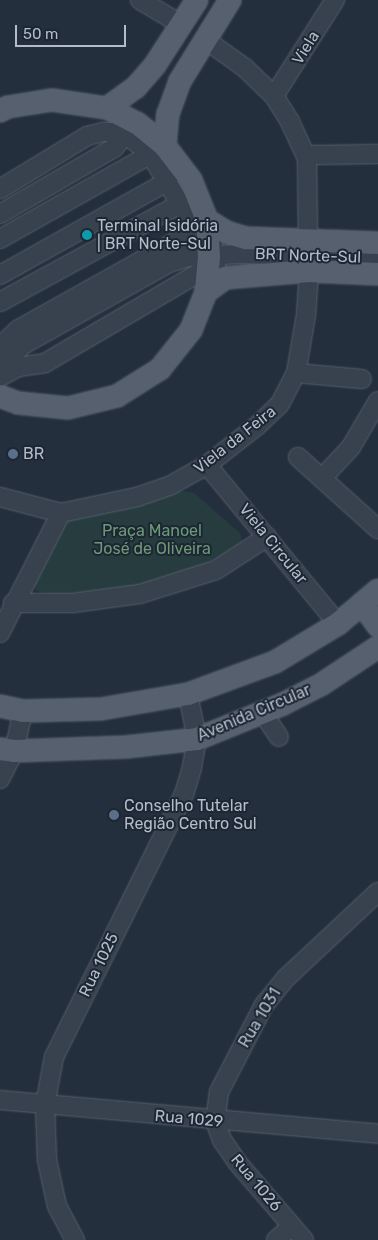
<!DOCTYPE html>
<meta charset="utf-8">
<style>
body{margin:0}
#map{position:relative;width:378px;height:1240px;overflow:hidden;background:#242f3e;font-family:Rubik,sans-serif}
div>[style]{position:absolute}
[style*='--x']{left:calc(var(--x)*1px);top:calc(var(--y)*1px);width:calc(var(--w)*1px);rotate:calc(var(--a)*1deg)}
.green>*{inset:0;background:#263c3f}
.roads{filter:drop-shadow(0 0 1px #565f6c) drop-shadow(0 0 1px #565f6c)}
.minor>*{height:18px;margin:-9px;padding:0 9px;transform-origin:9px;border-radius:9px;background:#38414e}
.major>*{height:22px;margin:-11px;padding:0 11px;transform-origin:11px;border-radius:11px;background:#56606e}
.dots>*{width:14px;height:14px;translate:-50% -50%;box-sizing:border-box;border:2px solid #1d2633;border-radius:50%}
span{translate:-50% -50%;white-space:nowrap;text-align:center;line-height:1.15;-webkit-text-stroke:4px #1d2633;paint-order:stroke}
.street-label{font-size:16px;color:#b4bcc9}
.poi-label{font-size:16px;color:#b4bcc9}
.left{translate:0 -50%;text-align:left}
.park-label{font-size:16px;color:#6b9a76}
.scale{position:absolute;left:15px;top:25px;width:111px;height:22px;box-sizing:border-box;border:2px solid #b4bcc9;border-top:0;padding-left:6px;font-size:15px;line-height:18px;white-space:nowrap;color:#b4bcc9;-webkit-text-stroke:4px #1d2633;paint-order:stroke}
</style>
<div id="map">
<div class="green">
<i style="clip-path:polygon(179px 490px,194px 493px,240px 533px,242px 541px,237px 547px,203px 565px,168px 578px,132px 587px,65px 594px,42px 593px,36px 590px,33px 584px,65px 522px,72px 517px)"></i>
</div>
<div class="roads">
<div class="minor">
<i style="--x:140;--y:0;--w:49;--a:30.8"></i>
<i style="--x:206;--y:40;--w:48;--a:35.7"></i>
<i style="--x:245;--y:68;--w:40;--a:44"></i>
<i style="--x:274;--y:96;--w:31;--a:58"></i>
<i style="--x:290;--y:122;--w:40;--a:65"></i>
<i style="--x:307;--y:158;--w:83;--a:89.3"></i>
<i style="--x:274;--y:96;--w:114;--a:-57.6"></i>
<i style="--x:307;--y:158;--w:9;--a:-21"></i>
<i style="--x:315;--y:155;--w:63;--a:-0.9"></i>
<i style="--x:0;--y:189;--w:102;--a:-31.3"></i>
<i style="--x:87;--y:136;--w:16;--a:-14"></i>
<i style="--x:103;--y:132;--w:14;--a:0"></i>
<i style="--x:117;--y:132;--w:11;--a:22"></i>
<i style="--x:127;--y:136;--w:19;--a:36"></i>
<i style="--x:142;--y:147;--w:20;--a:49"></i>
<i style="--x:155;--y:162;--w:70;--a:59"></i>
<i style="--x:191;--y:222;--w:31;--a:45"></i>
<i style="--x:0;--y:214;--w:132;--a:-30.1"></i>
<i style="--x:114;--y:148;--w:6;--a:-51"></i>
<i style="--x:118;--y:143;--w:11;--a:-95"></i>
<i style="--x:0;--y:239;--w:171;--a:-29.4"></i>
<i style="--x:0;--y:275;--w:193;--a:-29.2"></i>
<i style="--x:0;--y:302;--w:205;--a:-28.6"></i>
<i style="--x:0;--y:360;--w:21;--a:-71"></i>
<i style="--x:7;--y:340;--w:16;--a:-43"></i>
<i style="--x:19;--y:329;--w:176;--a:-29.2"></i>
<i style="--x:173;--y:243;--w:30;--a:-20"></i>
<i style="--x:0;--y:368;--w:33;--a:-45"></i>
<i style="--x:23;--y:345;--w:167;--a:-29.3"></i>
<i style="--x:169;--y:263;--w:19;--a:-18"></i>
<i style="--x:187;--y:257;--w:51;--a:-3.4"></i>
<i style="--x:238;--y:254;--w:140;--a:1.6"></i>
<i style="--x:296;--y:373;--w:66;--a:5.2"></i>
<i style="--x:0;--y:377;--w:21;--a:-29"></i>
<i style="--x:18;--y:367;--w:27;--a:-8"></i>
<i style="--x:45;--y:363;--w:199;--a:-30.4"></i>
<i style="--x:298;--y:457;--w:108;--a:42"></i>
<i style="--x:207;--y:465;--w:206;--a:50.5"></i>
<i style="--x:323;--y:477;--w:41;--a:-47"></i>
<i style="--x:351;--y:447;--w:53;--a:-59.6"></i>
<i style="--x:0;--y:497;--w:63;--a:14.7"></i>
<i style="--x:61;--y:513;--w:78;--a:-11.9"></i>
<i style="--x:137;--y:497;--w:36;--a:-19"></i>
<i style="--x:171;--y:485;--w:41;--a:-29.1"></i>
<i style="--x:207;--y:465;--w:65;--a:-38.1"></i>
<i style="--x:258;--y:425;--w:30;--a:-44"></i>
<i style="--x:280;--y:404;--w:35;--a:-63"></i>
<i style="--x:296;--y:373;--w:59;--a:-80.2"></i>
<i style="--x:306;--y:315;--w:44;--a:-86.1"></i>
<i style="--x:13;--y:603;--w:60;--a:0"></i>
<i style="--x:73;--y:603;--w:68;--a:-7.7"></i>
<i style="--x:140;--y:594;--w:80;--a:-17.5"></i>
<i style="--x:216;--y:570;--w:61;--a:-32.9"></i>
<i style="--x:0;--y:633;--w:135;--a:-63.1"></i>
<i style="--x:262;--y:712;--w:30;--a:56"></i>
<i style="--x:0;--y:779;--w:31;--a:-63"></i>
<i style="--x:14;--y:751;--w:41;--a:-77.3"></i>
<i style="--x:0;--y:1100;--w:380;--a:5.1"></i>
<i style="--x:75;--y:1240;--w:38;--a:-118"></i>
<i style="--x:57;--y:1206;--w:47;--a:-102.3"></i>
<i style="--x:47;--y:1160;--w:55;--a:-92.1"></i>
<i style="--x:45;--y:1105;--w:49;--a:-79.4"></i>
<i style="--x:54;--y:1057;--w:293;--a:-63.7"></i>
<i style="--x:184;--y:794;--w:28;--a:-73"></i>
<i style="--x:192;--y:767;--w:28;--a:-80"></i>
<i style="--x:197;--y:739;--w:46;--a:-101.3"></i>
<i style="--x:276;--y:1240;--w:21;--a:-41"></i>
<i style="--x:304;--y:1240;--w:103;--a:-130.7"></i>
<i style="--x:237;--y:1162;--w:27;--a:-124"></i>
<i style="--x:222;--y:1140;--w:20;--a:-110"></i>
<i style="--x:215;--y:1121;--w:29;--a:-82"></i>
<i style="--x:219;--y:1092;--w:98;--a:-62.7"></i>
<i style="--x:264;--y:1005;--w:35;--a:-51"></i>
<i style="--x:286;--y:978;--w:126;--a:-43.1"></i>
</div>
<div class="major">
<i style="--x:107;--y:108;--w:36;--a:-36"></i>
<i style="--x:136;--y:87;--w:29;--a:-49"></i>
<i style="--x:155;--y:65;--w:77;--a:-57.1"></i>
<i style="--x:0;--y:111;--w:9;--a:-27"></i>
<i style="--x:8;--y:107;--w:45;--a:-9"></i>
<i style="--x:52;--y:100;--w:56;--a:8.3"></i>
<i style="--x:107;--y:108;--w:34;--a:27"></i>
<i style="--x:137;--y:123;--w:36;--a:39"></i>
<i style="--x:165;--y:146;--w:43;--a:52.6"></i>
<i style="--x:191;--y:180;--w:43;--a:68.2"></i>
<i style="--x:207;--y:220;--w:37;--a:87"></i>
<i style="--x:209;--y:257;--w:35;--a:95"></i>
<i style="--x:206;--y:292;--w:41;--a:111.5"></i>
<i style="--x:191;--y:330;--w:50;--a:128.5"></i>
<i style="--x:160;--y:369;--w:51;--a:147.9"></i>
<i style="--x:117;--y:396;--w:50;--a:166.2"></i>
<i style="--x:68;--y:408;--w:50;--a:-174.3"></i>
<i style="--x:18;--y:403;--w:19;--a:-159"></i>
<i style="--x:165;--y:146;--w:32;--a:-85"></i>
<i style="--x:168;--y:114;--w:35;--a:-70"></i>
<i style="--x:180;--y:81;--w:95;--a:-58.3"></i>
<i style="--x:207;--y:220;--w:22;--a:32"></i>
<i style="--x:226;--y:232;--w:21;--a:17"></i>
<i style="--x:246;--y:238;--w:132;--a:2.2"></i>
<i style="--x:206;--y:292;--w:24;--a:-36"></i>
<i style="--x:225;--y:278;--w:84;--a:-4.8"></i>
<i style="--x:309;--y:271;--w:69;--a:2.5"></i>
<i style="--x:362;--y:604;--w:27;--a:54"></i>
<i style="--x:0;--y:706;--w:24;--a:12"></i>
<i style="--x:23;--y:711;--w:78;--a:-1.5"></i>
<i style="--x:101;--y:709;--w:88;--a:-9.8"></i>
<i style="--x:188;--y:694;--w:93;--a:-20.2"></i>
<i style="--x:275;--y:662;--w:74;--a:-31.1"></i>
<i style="--x:338;--y:624;--w:52;--a:-40.4"></i>
<i style="--x:0;--y:749;--w:14;--a:8"></i>
<i style="--x:14;--y:751;--w:112;--a:-2"></i>
<i style="--x:126;--y:747;--w:71;--a:-6.4"></i>
<i style="--x:197;--y:739;--w:93;--a:-22.1"></i>
<i style="--x:283;--y:704;--w:44;--a:-27.1"></i>
<i style="--x:322;--y:684;--w:67;--a:-33.5"></i>
</div>
</div>
<div class="dots">
<i style="left:87px;top:235px;background:#0f9aa8"></i>
<i style="left:13px;top:454px;background:#5c6f8a"></i>
<i style="left:114px;top:815px;background:#5c6f8a"></i>
</div>
<div class="street-label">
<span style="left:306px;top:48px;rotate:-58deg">Viela</span>
<span style="left:308px;top:256px;rotate:2deg">BRT Norte-Sul</span>
<span style="left:235px;top:440px;rotate:-38deg">Viela da Feira</span>
<span style="left:273px;top:544px;rotate:51deg">Viela Circular</span>
<span style="left:254px;top:713px;rotate:-23deg">Avenida Circular</span>
<span style="left:99px;top:965px;rotate:-64deg">Rua 1025</span>
<span style="left:260px;top:1018px;rotate:-59deg">Rua 1031</span>
<span style="left:189px;top:1119px;rotate:5deg">Rua 1029</span>
<span style="left:256px;top:1183px;rotate:50deg">Rua 1026</span>
</div>
<div class="poi-label">
<span class="left" style="left:97px;top:235px">Terminal Isidória<br>| BRT Norte-Sul</span>
<span class="left" style="left:23px;top:454px">BR</span>
<span class="left" style="left:124px;top:815px">Conselho Tutelar<br>Região Centro Sul</span>
</div>
<div class="park-label">
<span style="left:152px;top:540px">Praça Manoel<br>José de Oliveira</span>
</div>
<div class="scale">50 m</div>
</div>
